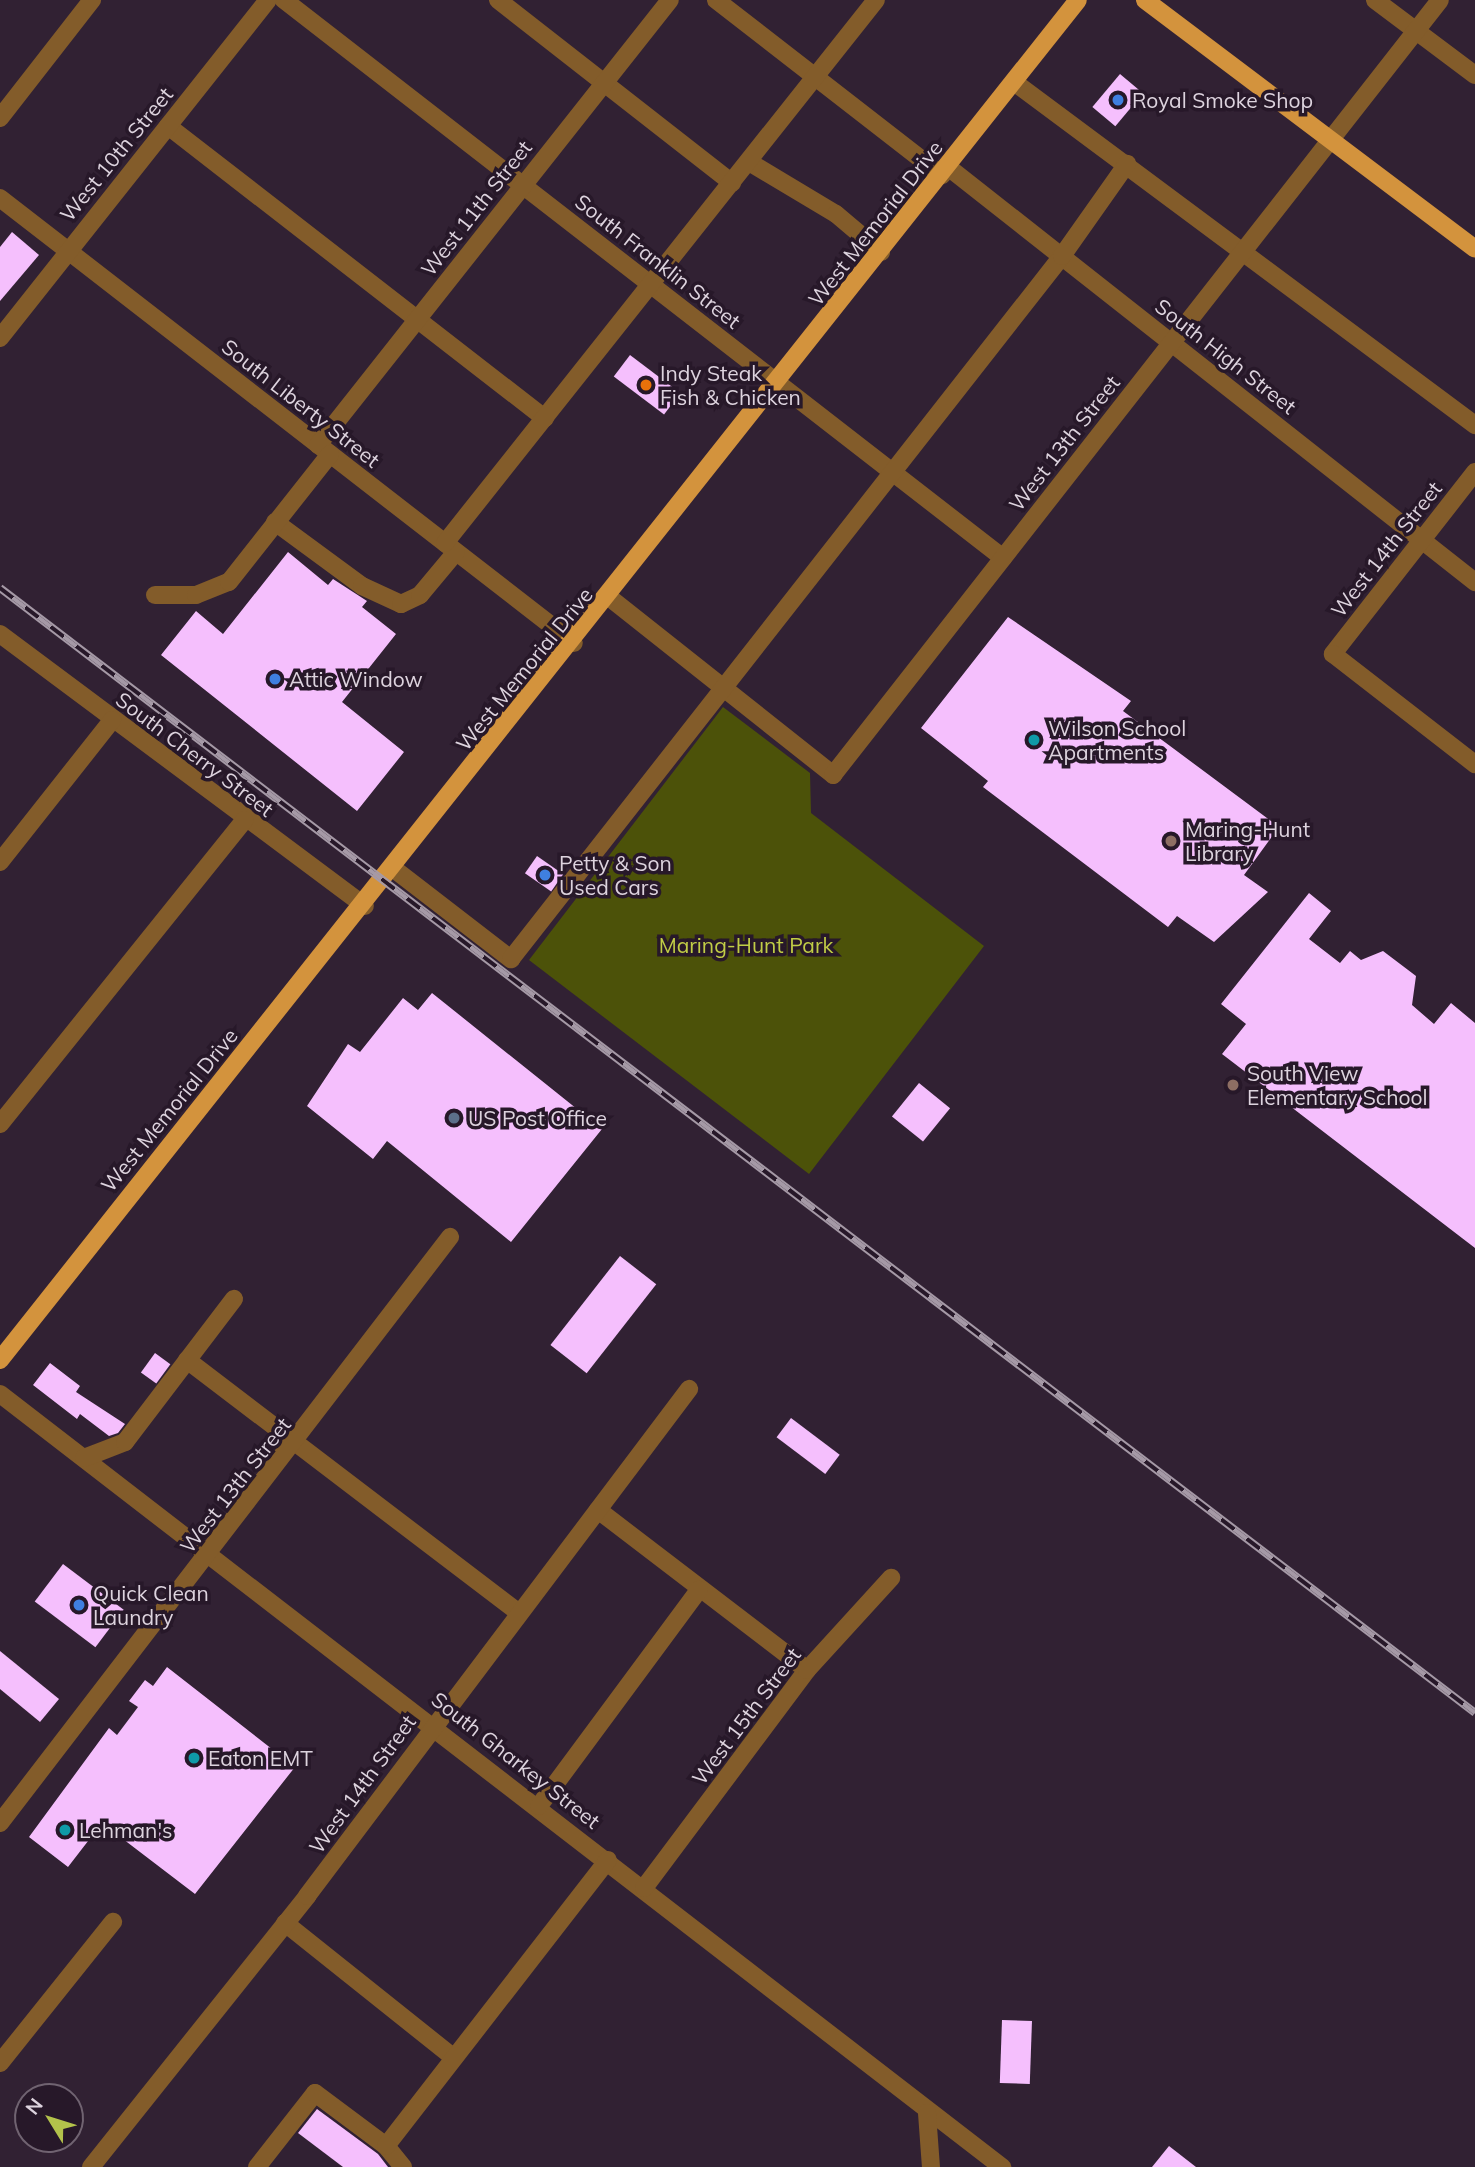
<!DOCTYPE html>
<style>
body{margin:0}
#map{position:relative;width:1475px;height:2167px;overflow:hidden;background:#312133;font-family:Mulish,sans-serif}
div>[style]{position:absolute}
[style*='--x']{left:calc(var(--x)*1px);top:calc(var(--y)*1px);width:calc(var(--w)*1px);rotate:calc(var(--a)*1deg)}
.green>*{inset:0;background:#4c5209}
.building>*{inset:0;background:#f5bffd;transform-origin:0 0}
.minor>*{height:18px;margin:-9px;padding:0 9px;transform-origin:9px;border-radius:9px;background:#835c2a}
.major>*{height:18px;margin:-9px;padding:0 9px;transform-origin:9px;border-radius:9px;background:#d3933d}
.rail>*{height:8px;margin-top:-4px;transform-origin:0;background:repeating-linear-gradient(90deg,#271829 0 16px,#a599a6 0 32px);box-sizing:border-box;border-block:2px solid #a599a6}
.dots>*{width:19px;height:19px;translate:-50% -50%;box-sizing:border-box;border:4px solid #271829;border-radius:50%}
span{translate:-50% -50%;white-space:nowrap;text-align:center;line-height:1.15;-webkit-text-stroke:7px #271829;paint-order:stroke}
.poi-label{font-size:21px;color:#ddd3de}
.left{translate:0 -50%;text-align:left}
.street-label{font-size:21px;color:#ddd3de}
.park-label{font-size:21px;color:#c1cd46}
.north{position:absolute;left:14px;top:2083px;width:70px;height:70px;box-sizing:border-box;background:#271829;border:2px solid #706371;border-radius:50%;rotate:308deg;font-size:19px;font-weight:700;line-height:28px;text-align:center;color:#ddd3de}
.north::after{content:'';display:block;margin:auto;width:24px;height:32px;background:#b3c24b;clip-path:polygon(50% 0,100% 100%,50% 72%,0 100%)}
</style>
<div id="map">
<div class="green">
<i style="clip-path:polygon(723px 707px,810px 773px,811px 813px,984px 946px,809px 1174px,529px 960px)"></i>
</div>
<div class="building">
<i style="left:1120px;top:74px;width:30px;height:43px;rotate:40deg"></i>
<i style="clip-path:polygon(12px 232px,39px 255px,0 301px,0 247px)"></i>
<i style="left:630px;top:355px;width:63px;height:27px;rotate:37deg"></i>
<i style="clip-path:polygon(288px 552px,328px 585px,333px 579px,367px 601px,362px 607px,396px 634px,342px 702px,404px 752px,357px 811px,161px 655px,196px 611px,223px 634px)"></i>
<i style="clip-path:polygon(1008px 617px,1131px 701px,1123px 711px,1279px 827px,1244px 875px,1268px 892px,1214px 942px,1177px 916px,1168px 927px,983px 787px,988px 781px,921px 728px)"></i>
<i style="left:537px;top:856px;width:32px;height:21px;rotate:35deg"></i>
<i style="clip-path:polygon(1309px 893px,1331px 911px,1309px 939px,1340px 963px,1350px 951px,1361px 960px,1383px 951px,1416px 976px,1412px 1005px,1434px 1024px,1451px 1003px,1475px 1023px,1475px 1248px,1222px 1054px,1246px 1024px,1221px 1004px)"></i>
<i style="clip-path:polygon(432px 993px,602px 1129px,511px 1242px,387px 1141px,373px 1159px,307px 1106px,348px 1044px,360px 1052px,403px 998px,418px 1010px)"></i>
<i style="left:919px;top:1083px;width:40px;height:43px;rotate:39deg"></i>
<i style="left:620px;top:1256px;width:46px;height:113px;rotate:38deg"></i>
<i style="left:155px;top:1353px;width:19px;height:24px;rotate:36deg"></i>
<i style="clip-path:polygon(50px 1363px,80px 1386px,76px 1392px,125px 1424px,118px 1433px,109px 1436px,80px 1414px,77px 1419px,33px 1385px)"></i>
<i style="left:791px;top:1418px;width:61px;height:24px;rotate:37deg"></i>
<i style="left:63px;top:1564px;width:76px;height:47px;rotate:37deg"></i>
<i style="clip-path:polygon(0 1651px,59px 1699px,40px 1722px,0 1689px)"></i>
<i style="clip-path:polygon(167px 1667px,295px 1767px,195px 1894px,102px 1823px,68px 1867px,29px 1837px,109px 1728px,117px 1735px,138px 1707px,129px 1701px,145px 1680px,153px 1686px)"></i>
<i style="left:1002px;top:2020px;width:30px;height:63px;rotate:2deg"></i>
<i style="clip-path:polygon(317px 2109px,378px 2154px,388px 2167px,343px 2167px,298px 2133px)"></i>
<i style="clip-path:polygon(1169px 2146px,1196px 2167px,1152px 2167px)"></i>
</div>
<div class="minor">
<i style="--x:284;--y:0;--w:910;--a:37.81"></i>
<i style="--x:498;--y:0;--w:297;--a:38"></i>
<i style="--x:716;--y:0;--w:286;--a:37.8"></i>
<i style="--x:1375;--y:0;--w:125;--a:36.9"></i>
<i style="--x:1014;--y:82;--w:575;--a:36.65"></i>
<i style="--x:0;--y:118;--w:150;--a:-52.1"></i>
<i style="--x:168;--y:126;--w:477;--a:37.8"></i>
<i style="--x:749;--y:162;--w:101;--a:30.9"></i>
<i style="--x:836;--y:214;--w:59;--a:40.2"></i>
<i style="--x:948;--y:167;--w:671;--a:38.22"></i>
<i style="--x:0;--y:198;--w:726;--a:37.79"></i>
<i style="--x:0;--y:338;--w:431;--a:-51.6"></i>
<i style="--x:318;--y:445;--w:567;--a:-51.66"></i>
<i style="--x:1475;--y:472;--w:231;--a:128"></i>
<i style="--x:1333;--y:654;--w:180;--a:37.8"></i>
<i style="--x:275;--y:522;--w:108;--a:36.3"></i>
<i style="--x:362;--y:586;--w:43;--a:24.8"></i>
<i style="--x:401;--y:604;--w:21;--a:-25"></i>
<i style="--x:420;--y:595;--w:56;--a:-50.1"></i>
<i style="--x:445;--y:543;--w:693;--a:-51.56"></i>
<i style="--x:155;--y:595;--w:41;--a:0"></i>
<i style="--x:196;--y:595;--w:35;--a:-22"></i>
<i style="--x:229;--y:582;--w:163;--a:-51.7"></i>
<i style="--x:610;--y:598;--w:285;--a:38.4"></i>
<i style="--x:833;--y:775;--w:984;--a:-51.93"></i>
<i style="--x:0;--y:634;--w:455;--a:36.7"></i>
<i style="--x:0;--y:862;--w:181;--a:-51.7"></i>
<i style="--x:394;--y:869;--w:148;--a:37.6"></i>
<i style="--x:511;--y:959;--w:893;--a:-51.91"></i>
<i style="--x:1062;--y:256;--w:113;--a:-54.8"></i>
<i style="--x:0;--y:1124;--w:390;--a:-51.2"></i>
<i style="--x:187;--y:1360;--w:417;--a:37.3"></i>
<i style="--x:0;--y:1394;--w:1266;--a:37.65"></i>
<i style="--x:84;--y:1458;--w:44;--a:-21.3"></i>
<i style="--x:125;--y:1442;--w:180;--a:-52.7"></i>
<i style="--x:598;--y:1510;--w:263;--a:37.4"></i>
<i style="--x:539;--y:1806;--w:269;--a:-53.5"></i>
<i style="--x:0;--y:1823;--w:739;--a:-52.48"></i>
<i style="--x:644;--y:1888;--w:272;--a:-53.2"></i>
<i style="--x:807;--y:1670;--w:125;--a:-47.6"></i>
<i style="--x:285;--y:1923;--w:216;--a:38.6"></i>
<i style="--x:0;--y:2063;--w:181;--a:-51.3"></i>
<i style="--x:927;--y:2113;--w:54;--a:85.8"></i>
<i style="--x:91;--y:2167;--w:347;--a:-51.4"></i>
<i style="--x:307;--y:1896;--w:635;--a:-53"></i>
<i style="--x:257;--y:2167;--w:94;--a:-51.9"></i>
<i style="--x:315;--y:2093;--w:89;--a:36.7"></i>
<i style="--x:403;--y:2167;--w:27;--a:-129"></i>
<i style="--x:386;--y:2146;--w:362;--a:-52.2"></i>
</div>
<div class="major">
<i style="--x:1145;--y:0;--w:413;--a:37"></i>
<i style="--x:0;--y:1360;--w:1735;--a:-51.6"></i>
</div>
<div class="rail">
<i style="--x:0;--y:588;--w:1855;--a:37.33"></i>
</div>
<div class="dots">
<i style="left:1118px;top:100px;background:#3f7fe0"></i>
<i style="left:646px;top:385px;background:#e8710a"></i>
<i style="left:275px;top:679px;background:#3f7fe0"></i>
<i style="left:1034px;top:740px;background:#0f9aa8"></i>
<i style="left:1171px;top:841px;background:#8d6e63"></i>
<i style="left:545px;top:875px;background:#3f7fe0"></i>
<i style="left:1233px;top:1085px;background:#8d6e63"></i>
<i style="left:454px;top:1118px;background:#5c6f8a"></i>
<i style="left:79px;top:1605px;background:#3f7fe0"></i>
<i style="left:194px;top:1758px;background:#0f9aa8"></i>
<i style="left:65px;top:1830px;background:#0f9aa8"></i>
</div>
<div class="poi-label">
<span class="left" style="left:1132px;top:100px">Royal Smoke Shop</span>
<span class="left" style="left:660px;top:385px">Indy Steak<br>Fish &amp; Chicken</span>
<span class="left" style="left:289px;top:679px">Attic Window</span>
<span class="left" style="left:1048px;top:740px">Wilson School<br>Apartments</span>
<span class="left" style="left:1185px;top:841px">Maring-Hunt<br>Library</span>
<span class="left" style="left:559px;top:875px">Petty &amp; Son<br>Used Cars</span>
<span class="left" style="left:1247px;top:1085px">South View<br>Elementary School</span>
<span class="left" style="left:468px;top:1118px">US Post Office</span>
<span class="left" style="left:93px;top:1605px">Quick Clean<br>Laundry</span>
<span class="left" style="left:208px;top:1758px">Eaton EMT</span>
<span class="left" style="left:79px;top:1830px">Lehman's</span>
</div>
<div class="street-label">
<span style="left:116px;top:154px;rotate:-51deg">West 10th Street</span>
<span style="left:476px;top:208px;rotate:-52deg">West 11th Street</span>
<span style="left:875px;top:223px;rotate:-52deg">West Memorial Drive</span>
<span style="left:658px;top:261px;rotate:38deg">South Franklin Street</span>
<span style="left:1226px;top:356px;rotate:38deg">South High Street</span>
<span style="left:301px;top:403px;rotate:38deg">South Liberty Street</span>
<span style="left:1064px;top:443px;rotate:-52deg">West 13th Street</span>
<span style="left:1386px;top:549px;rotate:-52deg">West 14th Street</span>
<span style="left:524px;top:669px;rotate:-51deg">West Memorial Drive</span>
<span style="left:195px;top:754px;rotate:37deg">South Cherry Street</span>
<span style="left:169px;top:1110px;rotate:-51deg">West Memorial Drive</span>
<span style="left:235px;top:1485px;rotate:-52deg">West 13th Street</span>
<span style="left:746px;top:1716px;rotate:-53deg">West 15th Street</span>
<span style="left:516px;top:1760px;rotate:38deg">South Gharkey Street</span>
<span style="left:362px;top:1784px;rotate:-54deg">West 14th Street</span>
</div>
<div class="park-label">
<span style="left:746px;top:945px">Maring-Hunt Park</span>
</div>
<div class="north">N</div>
</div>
